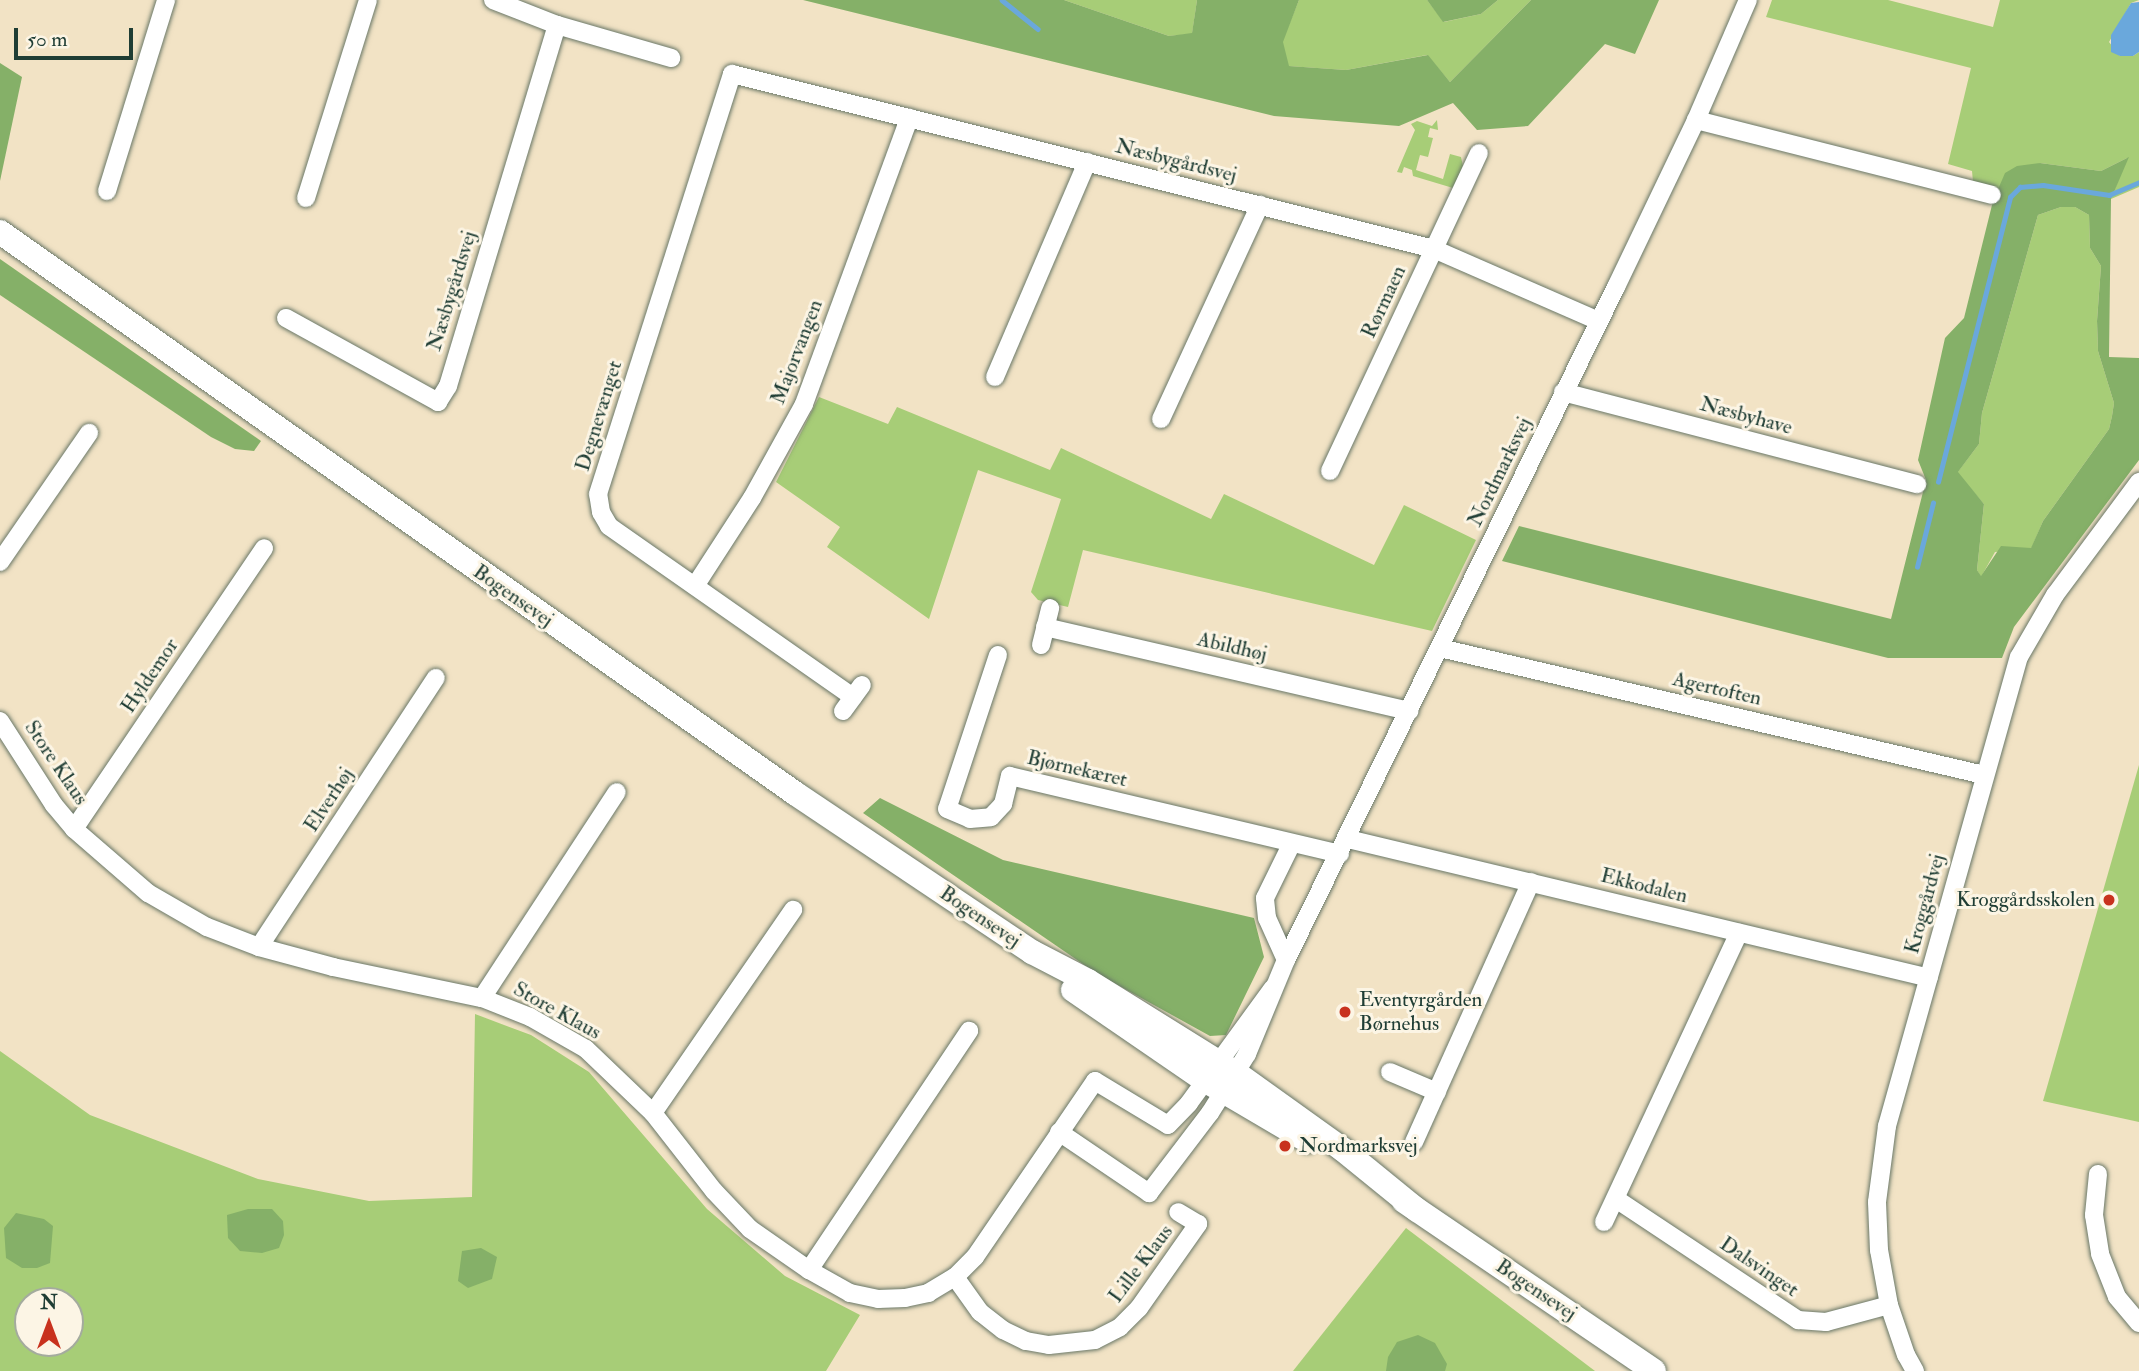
<!DOCTYPE html>
<meta charset="utf-8">
<style>
body{margin:0}
#map{position:relative;width:2139px;height:1371px;overflow:hidden;background:#f2e3c5;font-family:"IM FELL Double Pica",serif}
div>[style]{position:absolute}
[style*='--x']{left:calc(var(--x)*1px);top:calc(var(--y)*1px);width:calc(var(--w)*1px);rotate:calc(var(--a)*1deg)}
.green>*{inset:0;background:#a7cd77}
.forest>*{inset:0;background:#85b068}
.water>*{inset:0;background:#6aa8dc}
.stream>*{height:4.5px;margin:-2.25px;padding:0 2.25px;transform-origin:2.25px;border-radius:2.25px;background:#6aa8dc}
.roads{filter:drop-shadow(0 0 2px #697767) drop-shadow(0 0 2px #697767)}
.street>*{height:18px;margin:-9px;padding:0 9px;transform-origin:9px;border-radius:9px;background:#fff}
.secondary>*{height:24px;margin:-12px;padding:0 12px;transform-origin:12px;border-radius:12px;background:#fff}
.dots>*{width:19px;height:19px;translate:-50% -50%;box-sizing:border-box;border:4px solid #fcf5e5;border-radius:50%}
span{translate:-50% -50%;white-space:nowrap;text-align:center;line-height:1.15;-webkit-text-stroke:6px #fcf5e5;paint-order:stroke}
.street-label{font-size:21px;color:#1f3d34}
.poi-label{font-size:21px;color:#1f3d34}
.right{translate:-100% -50%;text-align:right}
.left{translate:0 -50%;text-align:left}
.north{position:absolute;left:14px;top:1287px;width:70px;height:70px;box-sizing:border-box;background:#fcf5e5;border:2px solid #a4ab9e;border-radius:50%;rotate:0deg;font-size:19px;font-weight:700;line-height:28px;text-align:center;color:#1f3d34}
.north::after{content:'';display:block;margin:auto;width:24px;height:32px;background:#c8321e;clip-path:polygon(50% 0,100% 100%,50% 72%,0 100%)}
.scale{position:absolute;left:14px;top:28px;width:119px;height:32px;box-sizing:border-box;border:4px solid #1f3d34;border-top:0;padding-left:9px;font-size:21px;line-height:24px;white-space:nowrap;color:#1f3d34;-webkit-text-stroke:5px #fcf5e5;paint-order:stroke}
</style>
<div id="map">
<div class="green">
<i style="clip-path:polygon(1064px 0,1197px 0,1192px 34px,1169px 36px)"></i>
<i style="clip-path:polygon(1299px 0,1427px 0,1444px 22px,1481px 14px,1498px 0,1531px 0,1450px 82px,1427px 55px,1346px 70px,1288px 66px,1282px 42px)"></i>
<i style="clip-path:polygon(1772px 0,1888px 0,1993px 27px,2000px 0,2139px 0,2131px 3px,2109px 42px,2120px 56px,2133px 56px,2139px 52px,2139px 187px,2111px 199px,2127px 158px,2101px 171px,2040px 163px,1998px 190px,1973px 182px,1972px 171px,1948px 164px,1971px 68px,1766px 17px)"></i>
<i style="clip-path:polygon(1437px 120px,1438px 130px,1430px 128px,1428px 137px,1433px 138px,1428px 157px,1420px 155px,1416px 170px,1443px 179px,1450px 154px,1461px 157px,1463px 166px,1453px 188px,1413px 176px,1412px 170px,1404px 167px,1402px 173px,1397px 172px,1415px 130px,1411px 124px,1417px 121px,1432px 126px)"></i>
<i style="clip-path:polygon(2061px 207px,2075px 207px,2089px 215px,2090px 248px,2101px 266px,2097px 321px,2098px 351px,2114px 403px,2112px 416px,2109px 429px,2043px 521px,2031px 549px,1995px 552px,1981px 577px,1977px 570px,1984px 504px,1957px 473px,1979px 444px,1982px 413px,2038px 215px)"></i>
<i style="clip-path:polygon(819px 397px,888px 424px,897px 407px,1050px 470px,1061px 448px,1211px 519px,1224px 494px,1374px 565px,1404px 505px,1476px 540px,1432px 631px,1083px 550px,1068px 607px,1038px 600px,1031px 592px,1061px 499px,978px 470px,929px 619px,827px 547px,840px 527px,776px 482px)"></i>
<i style="clip-path:polygon(2139px 765px,2139px 1122px,2043px 1101px)"></i>
<i style="clip-path:polygon(evenodd,475px 1014px,531px 1035px,589px 1072px,707px 1209px,785px 1276px,860px 1315px,826px 1371px,0 1371px,0 1051px,90px 1115px,258px 1179px,369px 1201px,472px 1197px,475px 1014px,28px 1301px,70px 1301px,70px 1343px,28px 1343px,28px 1301px)"></i>
<i style="clip-path:polygon(1406px 1228px,1595px 1371px,1293px 1371px)"></i>
</div>
<div class="forest">
<i style="clip-path:polygon(803px 0,1064px 0,1169px 36px,1192px 33px,1197px 0,1299px 0,1283px 42px,1289px 66px,1346px 70px,1428px 55px,1450px 82px,1531px 0,1659px 0,1635px 54px,1605px 44px,1528px 126px,1477px 130px,1453px 103px,1399px 126px,1274px 116px)"></i>
<i style="clip-path:polygon(1427px 0,1498px 0,1481px 14px,1443px 22px)"></i>
<i style="clip-path:polygon(0 63px,22px 77px,0 181px)"></i>
<i style="clip-path:polygon(evenodd,2129px 157px,2111px 199px,2109px 357px,2139px 358px,2139px 460px,2014px 627px,2002px 658px,1888px 658px,1502px 561px,1519px 526px,1891px 619px,1926px 480px,1918px 460px,1945px 338px,1964px 318px,1993px 201px,2005px 173px,2017px 166px,2040px 163px,2101px 171px,2129px 157px,2061px 207px,2075px 207px,2089px 215px,2090px 248px,2101px 266px,2097px 321px,2098px 351px,2114px 403px,2112px 416px,2109px 429px,2043px 521px,2031px 548px,2001px 546px,1981px 576px,1977px 570px,1984px 504px,1958px 472px,1979px 444px,1982px 413px,2038px 215px,2061px 207px)"></i>
<i style="clip-path:polygon(0 259px,261px 441px,254px 451px,235px 449px,211px 437px,0 295px)"></i>
<i style="clip-path:polygon(880px 798px,1003px 860px,1254px 918px,1264px 957px,1226px 1035px,1210px 1036px,1096px 973px,863px 813px)"></i>
<i style="clip-path:polygon(248px 1209px,272px 1209px,283px 1221px,284px 1235px,279px 1248px,262px 1253px,240px 1251px,228px 1238px,227px 1215px)"></i>
<i style="clip-path:polygon(16px 1213px,44px 1219px,53px 1226px,50px 1263px,37px 1268px,22px 1268px,6px 1258px,4px 1228px)"></i>
<i style="clip-path:polygon(481px 1248px,497px 1257px,492px 1279px,468px 1288px,458px 1281px,462px 1251px)"></i>
<i style="clip-path:polygon(1418px 1335px,1435px 1343px,1447px 1364px,1445px 1371px,1386px 1371px,1388px 1357px,1397px 1342px)"></i>
</div>
<div class="water">
<i style="clip-path:polygon(2139px 2px,2139px 52px,2133px 56px,2120px 56px,2111px 52px,2111px 35px,2131px 3px)"></i>
</div>
<div class="stream">
<i style="--x:1002;--y:0;--w:46;--a:38.9"></i>
<i style="--x:1938;--y:482;--w:294;--a:-75.8"></i>
<i style="--x:2010;--y:197;--w:14;--a:-45"></i>
<i style="--x:2020;--y:187;--w:23;--a:-5"></i>
<i style="--x:2043;--y:185;--w:67;--a:8.6"></i>
<i style="--x:2109;--y:195;--w:33;--a:-23"></i>
<i style="--x:1917;--y:567;--w:66;--a:-76"></i>
</div>
<div class="roads">
<div class="street">
<i style="--x:493;--y:0;--w:69;--a:21.3"></i>
<i style="--x:557;--y:25;--w:119;--a:16.1"></i>
<i style="--x:1696;--y:120;--w:305;--a:14.2"></i>
<i style="--x:107;--y:191;--w:200;--a:-72.8"></i>
<i style="--x:306;--y:198;--w:207;--a:-72.6"></i>
<i style="--x:286;--y:318;--w:174;--a:28.9"></i>
<i style="--x:438;--y:402;--w:19;--a:-58"></i>
<i style="--x:448;--y:386;--w:377;--a:-73.2"></i>
<i style="--x:995;--y:377;--w:234;--a:-66.8"></i>
<i style="--x:1563;--y:392;--w:366;--a:14.6"></i>
<i style="--x:1161;--y:419;--w:236;--a:-65.2"></i>
<i style="--x:1330;--y:471;--w:351;--a:-64.9"></i>
<i style="--x:0;--y:562;--w:157;--a:-55.4"></i>
<i style="--x:695;--y:586;--w:105;--a:-57.1"></i>
<i style="--x:752;--y:498;--w:107;--a:-61"></i>
<i style="--x:804;--y:404;--w:305;--a:-69.8"></i>
<i style="--x:1045;--y:627;--w:374;--a:13"></i>
<i style="--x:1041;--y:645;--w:38;--a:-76"></i>
<i style="--x:1440;--y:648;--w:559;--a:13.14"></i>
<i style="--x:998;--y:655;--w:162;--a:108.3"></i>
<i style="--x:947;--y:809;--w:25;--a:23"></i>
<i style="--x:970;--y:819;--w:21;--a:-5"></i>
<i style="--x:991;--y:817;--w:18;--a:-47"></i>
<i style="--x:1003;--y:804;--w:29;--a:-76"></i>
<i style="--x:1010;--y:776;--w:339;--a:13.3"></i>
<i style="--x:853;--y:697;--w:298;--a:-145"></i>
<i style="--x:609;--y:526;--w:16;--a:-120"></i>
<i style="--x:601;--y:512;--w:18;--a:-99"></i>
<i style="--x:598;--y:494;--w:441;--a:-72.3"></i>
<i style="--x:732;--y:74;--w:723;--a:14"></i>
<i style="--x:1434;--y:249;--w:180;--a:23.6"></i>
<i style="--x:843;--y:711;--w:32;--a:-54"></i>
<i style="--x:0;--y:721;--w:100;--a:57.3"></i>
<i style="--x:54;--y:805;--w:31;--a:50"></i>
<i style="--x:74;--y:829;--w:98;--a:40.9"></i>
<i style="--x:148;--y:893;--w:68;--a:30"></i>
<i style="--x:207;--y:927;--w:56;--a:21"></i>
<i style="--x:259;--y:947;--w:77;--a:15.1"></i>
<i style="--x:333;--y:967;--w:152;--a:11.8"></i>
<i style="--x:482;--y:998;--w:52;--a:21.6"></i>
<i style="--x:530;--y:1017;--w:64;--a:29.7"></i>
<i style="--x:586;--y:1049;--w:93;--a:43.7"></i>
<i style="--x:653;--y:1113;--w:99;--a:52"></i>
<i style="--x:714;--y:1191;--w:52;--a:46.5"></i>
<i style="--x:750;--y:1229;--w:72;--a:34.8"></i>
<i style="--x:809;--y:1270;--w:47;--a:29.3"></i>
<i style="--x:850;--y:1293;--w:29;--a:12"></i>
<i style="--x:878;--y:1299;--w:27;--a:-2"></i>
<i style="--x:905;--y:1298;--w:24;--a:-12"></i>
<i style="--x:928;--y:1293;--w:31;--a:-31"></i>
<i style="--x:955;--y:1277;--w:28;--a:-45"></i>
<i style="--x:975;--y:1257;--w:213;--a:-55.7"></i>
<i style="--x:1095;--y:1081;--w:85;--a:31.1"></i>
<i style="--x:1168;--y:1125;--w:30;--a:-46"></i>
<i style="--x:1189;--y:1103;--w:142;--a:-53.9"></i>
<i style="--x:74;--y:829;--w:339;--a:-55.9"></i>
<i style="--x:1348;--y:839;--w:597;--a:13.45"></i>
<i style="--x:259;--y:947;--w:322;--a:-56.7"></i>
<i style="--x:1286;--y:960;--w:46;--a:-114.3"></i>
<i style="--x:1267;--y:918;--w:20;--a:-96"></i>
<i style="--x:1265;--y:898;--w:61;--a:-63.9"></i>
<i style="--x:482;--y:998;--w:246;--a:-56.8"></i>
<i style="--x:1390;--y:1072;--w:51;--a:23.1"></i>
<i style="--x:653;--y:1113;--w:247;--a:-55.4"></i>
<i style="--x:1059;--y:1132;--w:109;--a:34.1"></i>
<i style="--x:1149;--y:1193;--w:101;--a:-52.7"></i>
<i style="--x:1210;--y:1113;--w:70;--a:-57.9"></i>
<i style="--x:1247;--y:1054;--w:102;--a:-67.5"></i>
<i style="--x:1286;--y:960;--w:750;--a:-63.88"></i>
<i style="--x:1616;--y:287;--w:185;--a:-64.4"></i>
<i style="--x:1696;--y:120;--w:131;--a:-66.6"></i>
<i style="--x:1414;--y:1142;--w:285;--a:-65.8"></i>
<i style="--x:2098;--y:1174;--w:41;--a:95.6"></i>
<i style="--x:2094;--y:1215;--w:39;--a:81"></i>
<i style="--x:2100;--y:1254;--w:46;--a:68.4"></i>
<i style="--x:2117;--y:1297;--w:34;--a:50"></i>
<i style="--x:1616;--y:1199;--w:219;--a:33.6"></i>
<i style="--x:1798;--y:1320;--w:28;--a:4"></i>
<i style="--x:1826;--y:1322;--w:65;--a:-15.1"></i>
<i style="--x:1604;--y:1222;--w:319;--a:-65"></i>
<i style="--x:809;--y:1270;--w:288;--a:-56.2"></i>
<i style="--x:955;--y:1277;--w:43;--a:54.5"></i>
<i style="--x:980;--y:1312;--w:29;--a:38"></i>
<i style="--x:1003;--y:1330;--w:25;--a:26"></i>
<i style="--x:1026;--y:1341;--w:23;--a:10"></i>
<i style="--x:1049;--y:1345;--w:46;--a:-6.2"></i>
<i style="--x:1095;--y:1340;--w:28;--a:-27"></i>
<i style="--x:1120;--y:1327;--w:27;--a:-45"></i>
<i style="--x:1139;--y:1308;--w:103;--a:-54.9"></i>
<i style="--x:1198;--y:1224;--w:23;--a:-149"></i>
<i style="--x:1915;--y:1371;--w:18;--a:-119"></i>
<i style="--x:1906;--y:1355;--w:53;--a:-108.8"></i>
<i style="--x:1889;--y:1305;--w:56;--a:-100.3"></i>
<i style="--x:1879;--y:1250;--w:48;--a:-92.4"></i>
<i style="--x:1877;--y:1202;--w:77;--a:-82.5"></i>
<i style="--x:1887;--y:1126;--w:487;--a:-74.3"></i>
<i style="--x:2019;--y:657;--w:72;--a:-59.9"></i>
<i style="--x:2055;--y:595;--w:141;--a:-53.4"></i>
</div>
<div class="secondary">
<i style="--x:0;--y:232;--w:974;--a:35.22"></i>
<i style="--x:796;--y:794;--w:284;--a:33.8"></i>
<i style="--x:1032;--y:952;--w:63;--a:27.4"></i>
<i style="--x:1088;--y:981;--w:174;--a:31.9"></i>
<i style="--x:1236;--y:1073;--w:130;--a:35.6"></i>
<i style="--x:1342;--y:1149;--w:97;--a:39.1"></i>
<i style="--x:1073;--y:990;--w:161;--a:34.4"></i>
<i style="--x:1206;--y:1081;--w:118;--a:30.5"></i>
<i style="--x:1404;--y:1201;--w:302;--a:34.2"></i>
</div>
</div>
<div class="dots">
<i style="left:2109px;top:900px;background:#c8321e"></i>
<i style="left:1345px;top:1012px;background:#c8321e"></i>
<i style="left:1285px;top:1146px;background:#c8321e"></i>
</div>
<div class="street-label">
<span style="left:1176px;top:161px;rotate:14deg">Næsbygårdsvej</span>
<span style="left:452px;top:291px;rotate:-73deg">Næsbygårdsvej</span>
<span style="left:1384px;top:302px;rotate:-65deg">Rørmaen</span>
<span style="left:797px;top:352px;rotate:-69deg">Majorvangen</span>
<span style="left:599px;top:416px;rotate:-73deg">Degnevænget</span>
<span style="left:1746px;top:416px;rotate:15deg">Næsbyhave</span>
<span style="left:1500px;top:472px;rotate:-64deg">Nordmarksvej</span>
<span style="left:513px;top:596px;rotate:35deg">Bogensevej</span>
<span style="left:1232px;top:647px;rotate:13deg">Abildhøj</span>
<span style="left:150px;top:676px;rotate:-56deg">Hyldemor</span>
<span style="left:1717px;top:689px;rotate:13deg">Agertoften</span>
<span style="left:56px;top:763px;rotate:56deg">Store Klaus</span>
<span style="left:1077px;top:769px;rotate:13deg">Bjørnekæret</span>
<span style="left:329px;top:800px;rotate:-57deg">Elverhøj</span>
<span style="left:1644px;top:886px;rotate:14deg">Ekkodalen</span>
<span style="left:1925px;top:904px;rotate:-75deg">Kroggårdvej</span>
<span style="left:980px;top:917px;rotate:34deg">Bogensevej</span>
<span style="left:557px;top:1011px;rotate:29deg">Store Klaus</span>
<span style="left:1141px;top:1264px;rotate:-53deg">Lille Klaus</span>
<span style="left:1759px;top:1267px;rotate:34deg">Dalsvinget</span>
<span style="left:1536px;top:1290px;rotate:34deg">Bogensevej</span>
</div>
<div class="poi-label">
<span class="right" style="left:2095px;top:900px">Kroggårdsskolen</span>
<span class="left" style="left:1359px;top:1012px">Eventyrgården<br>Børnehus</span>
<span class="left" style="left:1299px;top:1146px">Nordmarksvej</span>
</div>
<div class="north">N</div>
<div class="scale">50 m</div>
</div>
